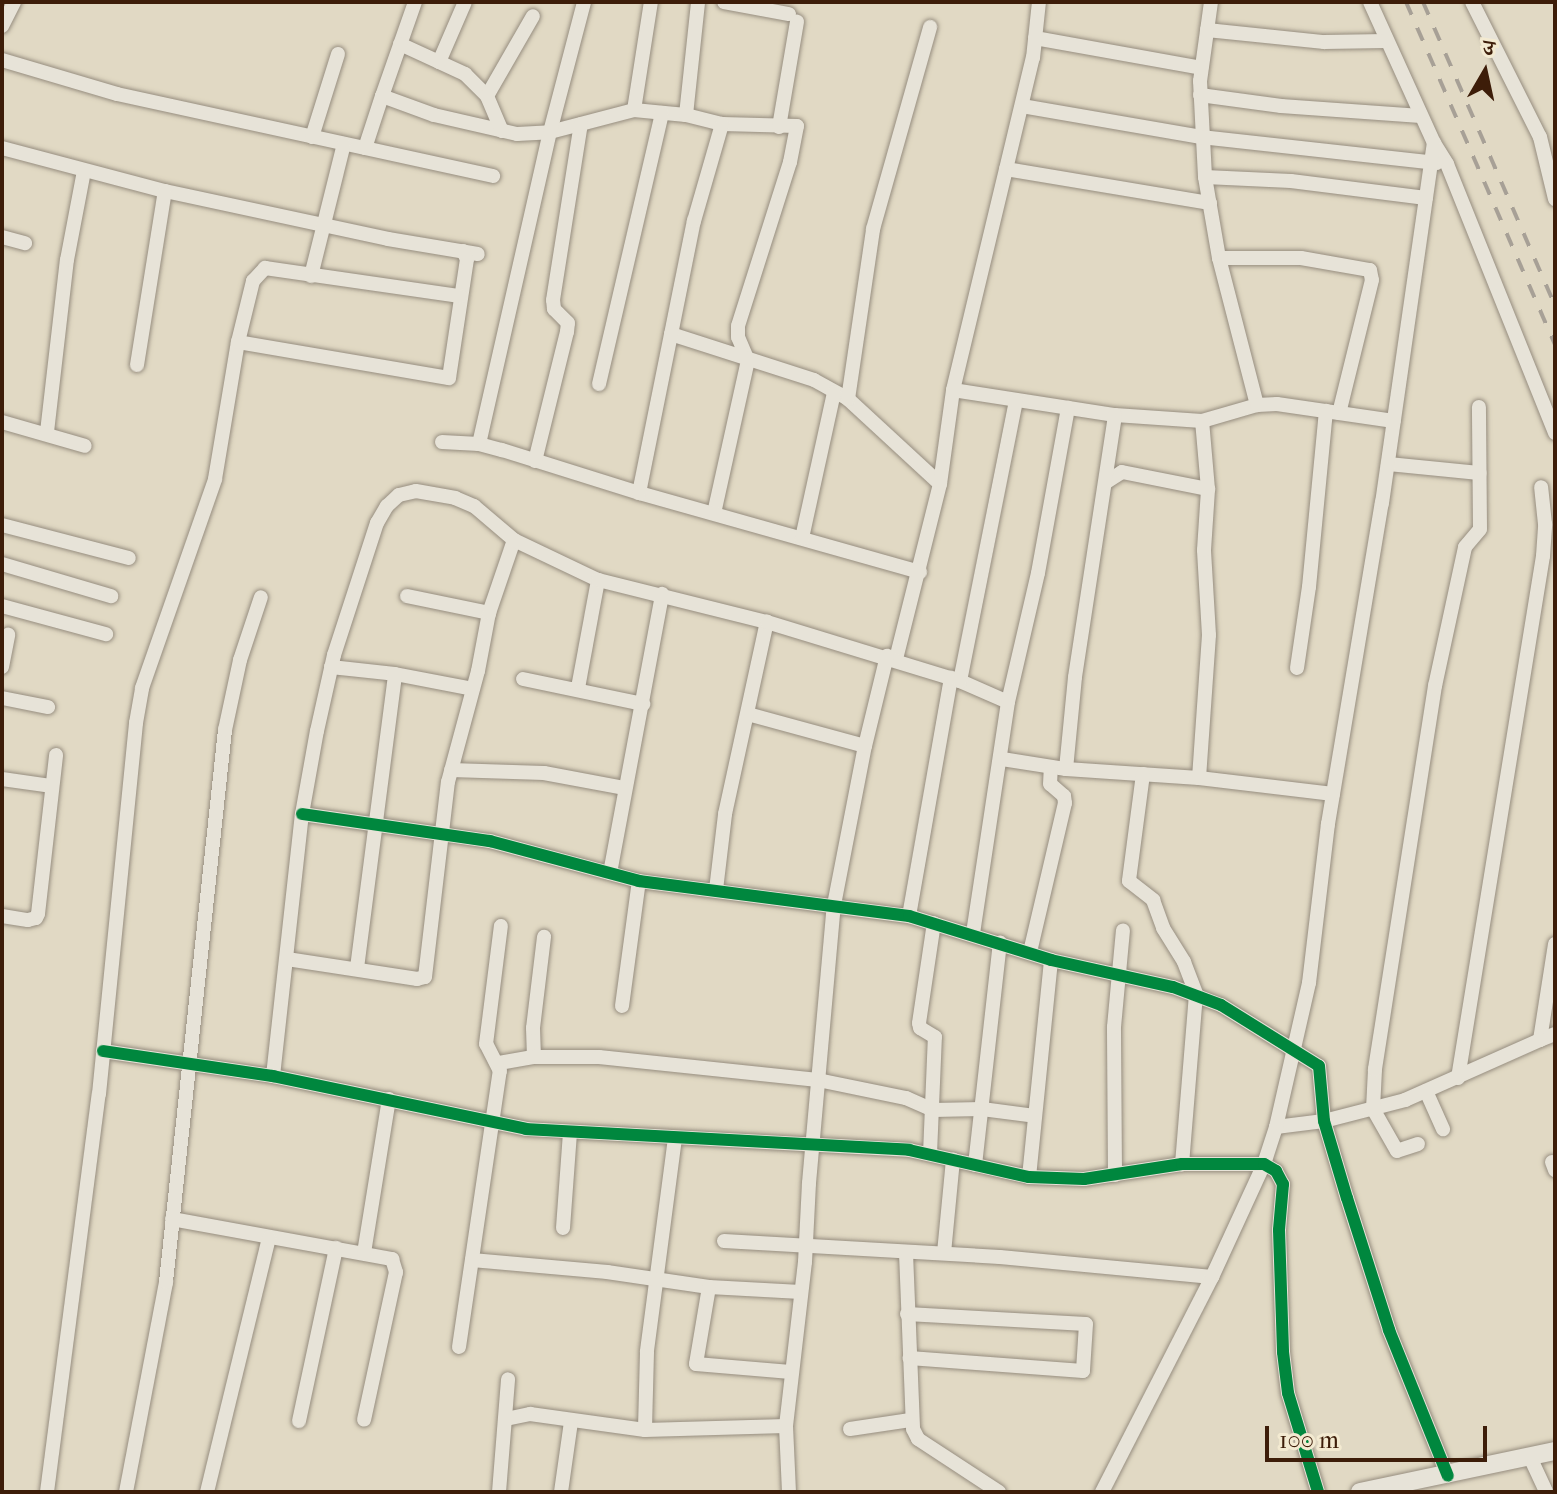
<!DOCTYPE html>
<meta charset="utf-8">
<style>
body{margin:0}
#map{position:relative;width:1557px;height:1494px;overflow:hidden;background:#e1d9c4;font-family:"IM FELL French Canon","Noto Serif Devanagari",serif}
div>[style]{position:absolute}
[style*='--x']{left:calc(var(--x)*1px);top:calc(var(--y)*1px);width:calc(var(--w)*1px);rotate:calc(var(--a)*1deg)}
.roads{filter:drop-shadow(0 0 2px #968d7f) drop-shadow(0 0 2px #968d7f)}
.minor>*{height:14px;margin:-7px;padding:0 7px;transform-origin:7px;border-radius:7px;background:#e7e3d8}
.tertiary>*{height:18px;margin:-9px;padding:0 9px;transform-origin:9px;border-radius:9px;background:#e7e3d8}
.rail>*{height:4px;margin-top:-2px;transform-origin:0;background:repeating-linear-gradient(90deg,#a7a096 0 14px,transparent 0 28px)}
.cycleway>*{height:12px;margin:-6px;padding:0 6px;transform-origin:6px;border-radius:6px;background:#00873e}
span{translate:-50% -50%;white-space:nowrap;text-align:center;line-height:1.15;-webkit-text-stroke:6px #f3ead1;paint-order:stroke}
.frame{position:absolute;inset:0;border:4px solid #3d1d09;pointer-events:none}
.north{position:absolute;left:1445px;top:32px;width:80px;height:80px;-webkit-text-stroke:6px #f3ead1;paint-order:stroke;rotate:9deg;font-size:22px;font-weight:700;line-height:32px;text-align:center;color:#3d1d09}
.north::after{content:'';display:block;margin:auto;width:28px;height:36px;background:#3d1d09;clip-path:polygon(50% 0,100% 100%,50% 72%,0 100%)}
.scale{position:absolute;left:1265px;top:1426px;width:222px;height:36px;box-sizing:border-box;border:4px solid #3d1d09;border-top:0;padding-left:10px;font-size:24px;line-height:28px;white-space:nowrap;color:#3d1d09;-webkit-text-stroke:6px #f3ead1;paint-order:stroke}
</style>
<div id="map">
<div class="roads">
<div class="minor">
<i style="--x:415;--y:2;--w:100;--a:109.3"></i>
<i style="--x:382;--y:96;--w:55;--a:20.1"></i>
<i style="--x:434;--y:115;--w:85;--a:12.9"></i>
<i style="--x:517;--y:134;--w:33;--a:-3"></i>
<i style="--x:550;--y:132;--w:87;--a:-14.7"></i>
<i style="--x:634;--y:110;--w:52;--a:5.5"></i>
<i style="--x:686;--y:115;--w:37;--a:14"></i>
<i style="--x:722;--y:124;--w:75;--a:1.5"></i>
<i style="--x:797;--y:126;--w:37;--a:101"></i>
<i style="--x:790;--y:162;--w:172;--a:107.6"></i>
<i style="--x:738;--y:326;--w:11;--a:90"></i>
<i style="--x:738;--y:337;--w:25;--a:67"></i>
<i style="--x:748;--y:360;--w:157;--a:102.5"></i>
<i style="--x:724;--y:2;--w:66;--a:10.5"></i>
<i style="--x:1211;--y:2;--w:80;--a:97.9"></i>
<i style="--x:1200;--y:81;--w:96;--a:87"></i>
<i style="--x:1205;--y:177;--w:82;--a:80.2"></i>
<i style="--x:1219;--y:258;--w:152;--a:75.5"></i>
<i style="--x:1370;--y:2;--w:155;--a:65.6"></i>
<i style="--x:1434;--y:143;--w:25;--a:58"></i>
<i style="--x:1447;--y:164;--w:290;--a:68.1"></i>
<i style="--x:1472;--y:2;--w:151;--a:63.3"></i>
<i style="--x:1540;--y:137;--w:64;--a:76.4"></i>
<i style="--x:2;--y:26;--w:27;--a:-63"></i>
<i style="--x:1207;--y:30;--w:118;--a:5.9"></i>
<i style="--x:1324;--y:42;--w:62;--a:-0.9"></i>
<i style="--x:1035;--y:38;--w:169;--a:10.2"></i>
<i style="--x:400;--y:44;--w:72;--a:24.8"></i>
<i style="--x:465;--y:74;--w:31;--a:45"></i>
<i style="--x:487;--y:96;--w:38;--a:67"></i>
<i style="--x:2;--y:60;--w:120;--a:16.5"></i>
<i style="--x:117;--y:94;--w:385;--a:12.3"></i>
<i style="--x:439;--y:62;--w:65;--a:-66.6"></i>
<i style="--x:1200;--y:95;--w:82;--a:7.7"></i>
<i style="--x:1281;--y:106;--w:140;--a:4.1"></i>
<i style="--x:487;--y:96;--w:92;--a:-60.1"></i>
<i style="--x:1022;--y:106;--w:182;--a:9.8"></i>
<i style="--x:1201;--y:137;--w:237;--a:6.3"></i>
<i style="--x:634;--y:110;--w:109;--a:-81.1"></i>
<i style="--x:686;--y:115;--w:114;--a:-83.9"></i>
<i style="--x:779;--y:127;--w:107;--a:-80.3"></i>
<i style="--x:312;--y:137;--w:87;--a:-72.6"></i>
<i style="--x:2;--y:148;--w:169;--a:14.8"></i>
<i style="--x:165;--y:191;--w:228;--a:12.1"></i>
<i style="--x:388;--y:239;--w:91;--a:9.5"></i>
<i style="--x:365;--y:148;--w:55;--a:-71.9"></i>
<i style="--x:1006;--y:169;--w:207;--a:9.5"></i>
<i style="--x:1205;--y:177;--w:86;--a:2.7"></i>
<i style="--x:1291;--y:181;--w:136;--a:7.2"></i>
<i style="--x:2;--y:237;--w:24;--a:15"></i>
<i style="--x:1219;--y:258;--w:82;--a:0"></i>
<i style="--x:1301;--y:258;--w:70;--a:9.9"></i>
<i style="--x:1370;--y:270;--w:10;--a:79"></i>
<i style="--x:1372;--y:280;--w:137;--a:103.9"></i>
<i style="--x:311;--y:276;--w:136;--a:-76"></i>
<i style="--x:671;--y:334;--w:150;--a:17.8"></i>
<i style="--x:814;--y:380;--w:39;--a:29"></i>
<i style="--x:848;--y:399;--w:125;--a:42.7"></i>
<i style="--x:238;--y:342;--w:214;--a:9.7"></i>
<i style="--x:449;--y:378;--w:120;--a:-81.4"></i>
<i style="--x:467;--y:259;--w:9;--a:-117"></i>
<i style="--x:137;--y:365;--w:176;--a:-80.9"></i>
<i style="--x:599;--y:384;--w:278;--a:-76.9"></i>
<i style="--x:953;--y:390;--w:164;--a:8.8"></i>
<i style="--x:1115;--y:415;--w:87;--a:3.9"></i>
<i style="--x:1202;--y:421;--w:57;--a:-16.2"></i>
<i style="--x:1257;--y:405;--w:20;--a:-3"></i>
<i style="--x:1277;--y:404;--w:118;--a:8.3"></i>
<i style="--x:848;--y:399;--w:172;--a:-81.6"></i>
<i style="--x:873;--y:229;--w:210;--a:-74.2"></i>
<i style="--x:2;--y:422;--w:86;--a:16.1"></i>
<i style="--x:47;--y:432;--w:173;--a:-83.4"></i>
<i style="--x:67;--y:260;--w:91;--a:-79.2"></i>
<i style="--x:442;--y:442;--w:37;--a:3"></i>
<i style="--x:479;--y:444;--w:24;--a:15"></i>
<i style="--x:502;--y:450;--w:144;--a:17.4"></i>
<i style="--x:639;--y:493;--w:292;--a:15.7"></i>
<i style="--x:479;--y:444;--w:320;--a:-77.2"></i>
<i style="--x:550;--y:132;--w:134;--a:-75.3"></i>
<i style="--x:535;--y:461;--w:133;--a:-76.1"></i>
<i style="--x:567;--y:332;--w:9;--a:-84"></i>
<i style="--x:568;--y:323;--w:20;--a:-135"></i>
<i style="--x:554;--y:309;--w:9;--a:-96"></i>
<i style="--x:553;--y:300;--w:178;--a:-81"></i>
<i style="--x:1388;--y:464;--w:92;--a:5.6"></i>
<i style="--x:1105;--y:483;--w:20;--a:-33"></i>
<i style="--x:1122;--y:472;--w:88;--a:11.2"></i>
<i style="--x:639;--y:493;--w:278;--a:-78.6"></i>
<i style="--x:694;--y:221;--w:101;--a:-73.9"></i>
<i style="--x:2;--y:525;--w:131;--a:14.6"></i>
<i style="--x:802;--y:538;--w:149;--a:-77.6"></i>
<i style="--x:2;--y:564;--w:114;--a:16.4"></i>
<i style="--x:407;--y:596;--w:84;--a:11.7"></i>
<i style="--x:2;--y:606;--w:108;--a:15.1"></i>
<i style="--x:896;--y:659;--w:180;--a:-75.9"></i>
<i style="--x:940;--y:484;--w:95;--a:-82.1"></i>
<i style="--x:953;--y:390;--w:342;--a:-76.5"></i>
<i style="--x:1033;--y:58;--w:56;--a:-83.9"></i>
<i style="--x:2;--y:667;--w:33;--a:-79"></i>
<i style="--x:331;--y:667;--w:64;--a:6.2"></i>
<i style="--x:395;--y:674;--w:79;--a:10.9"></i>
<i style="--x:1297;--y:668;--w:82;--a:-81.6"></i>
<i style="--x:1309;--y:587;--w:177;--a:-84.5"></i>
<i style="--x:523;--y:679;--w:123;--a:11.8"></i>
<i style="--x:960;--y:681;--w:52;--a:23.6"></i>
<i style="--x:1008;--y:702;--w:234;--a:98.6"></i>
<i style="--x:578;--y:688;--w:110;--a:-79.5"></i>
<i style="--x:2;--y:698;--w:47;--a:11.1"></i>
<i style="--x:1008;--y:702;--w:132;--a:-76.9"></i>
<i style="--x:1038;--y:573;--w:168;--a:-79.7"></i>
<i style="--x:748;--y:714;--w:121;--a:15.3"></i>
<i style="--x:1002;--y:759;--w:65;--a:8.9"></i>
<i style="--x:1066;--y:769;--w:133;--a:3.9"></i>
<i style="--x:1199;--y:778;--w:135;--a:6.8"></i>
<i style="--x:1066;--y:769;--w:92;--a:-84.4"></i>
<i style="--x:1075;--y:677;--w:265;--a:-81.3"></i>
<i style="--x:451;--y:770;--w:93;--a:1.8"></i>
<i style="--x:544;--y:773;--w:81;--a:10.6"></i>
<i style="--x:1143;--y:774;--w:108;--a:97.5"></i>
<i style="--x:1129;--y:881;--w:31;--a:38"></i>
<i style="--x:1153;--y:900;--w:30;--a:70"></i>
<i style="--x:1163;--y:928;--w:40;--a:58"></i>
<i style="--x:1184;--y:962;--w:34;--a:69"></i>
<i style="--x:1196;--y:994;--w:171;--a:94.7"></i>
<i style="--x:1199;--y:778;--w:143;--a:-86"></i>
<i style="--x:1209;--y:635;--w:85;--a:-93.4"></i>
<i style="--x:1204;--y:550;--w:61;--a:-86.2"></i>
<i style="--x:1208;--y:489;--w:68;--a:-95"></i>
<i style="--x:2;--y:779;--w:49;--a:8.1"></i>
<i style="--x:302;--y:814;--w:190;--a:8.2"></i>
<i style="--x:490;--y:841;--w:154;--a:15"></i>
<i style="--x:639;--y:881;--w:272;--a:7.4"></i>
<i style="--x:909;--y:916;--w:149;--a:17.2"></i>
<i style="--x:1051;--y:960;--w:125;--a:12.5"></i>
<i style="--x:1173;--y:987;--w:51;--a:20.6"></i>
<i style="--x:1221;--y:1005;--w:115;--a:31.9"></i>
<i style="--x:1319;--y:1066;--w:55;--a:84.8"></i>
<i style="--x:1324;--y:1121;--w:80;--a:73.4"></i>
<i style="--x:1347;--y:1198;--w:139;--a:72.3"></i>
<i style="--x:1389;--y:1330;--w:157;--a:68"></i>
<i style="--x:610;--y:873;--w:284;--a:-79.4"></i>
<i style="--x:716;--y:890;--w:77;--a:-83.2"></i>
<i style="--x:725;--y:814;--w:197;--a:-77.7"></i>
<i style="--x:2;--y:916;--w:26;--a:9"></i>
<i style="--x:28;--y:920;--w:8;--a:-14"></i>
<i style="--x:36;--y:918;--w:4;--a:-63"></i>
<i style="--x:38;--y:914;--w:160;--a:-83.5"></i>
<i style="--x:909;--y:916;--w:242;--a:-80"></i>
<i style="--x:1555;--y:944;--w:97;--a:98.9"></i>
<i style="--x:1540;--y:1040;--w:16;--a:-22"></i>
<i style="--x:1030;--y:952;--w:153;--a:-76.8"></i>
<i style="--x:1065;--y:803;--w:7;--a:-98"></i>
<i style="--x:1064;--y:796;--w:18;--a:-139"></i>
<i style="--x:1050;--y:784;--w:17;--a:-87"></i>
<i style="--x:287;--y:959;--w:132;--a:8.7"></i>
<i style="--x:417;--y:979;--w:8;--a:-14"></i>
<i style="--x:425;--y:977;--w:196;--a:-83.3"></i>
<i style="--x:448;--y:782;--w:115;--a:-74.9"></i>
<i style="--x:478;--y:671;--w:59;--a:-79.3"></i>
<i style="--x:489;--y:613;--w:77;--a:-71.1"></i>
<i style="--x:357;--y:968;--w:296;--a:-82.6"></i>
<i style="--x:622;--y:1006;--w:126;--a:-82.3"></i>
<i style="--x:103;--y:1051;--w:172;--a:8.4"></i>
<i style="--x:273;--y:1076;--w:258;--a:11.8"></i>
<i style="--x:526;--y:1129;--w:384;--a:3.1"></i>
<i style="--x:909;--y:1150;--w:123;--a:12.7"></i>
<i style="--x:1029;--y:1177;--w:55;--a:2.1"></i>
<i style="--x:1084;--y:1179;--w:99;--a:-8.7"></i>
<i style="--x:1182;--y:1164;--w:82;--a:0"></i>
<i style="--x:1264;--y:1164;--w:14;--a:30"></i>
<i style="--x:1276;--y:1171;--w:15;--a:62"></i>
<i style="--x:1283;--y:1184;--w:46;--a:95"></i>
<i style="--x:1279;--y:1230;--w:122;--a:88.1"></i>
<i style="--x:1283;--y:1352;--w:41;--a:83"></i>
<i style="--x:1288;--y:1393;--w:103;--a:73.1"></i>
<i style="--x:534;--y:1057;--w:29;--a:-92"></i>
<i style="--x:533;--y:1028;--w:92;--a:-83.1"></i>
<i style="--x:499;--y:1063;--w:36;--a:-10"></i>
<i style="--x:534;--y:1057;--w:65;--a:0"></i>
<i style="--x:599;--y:1057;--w:220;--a:6"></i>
<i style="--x:818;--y:1080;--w:90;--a:11.6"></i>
<i style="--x:906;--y:1098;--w:30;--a:24"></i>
<i style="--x:933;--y:1110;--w:49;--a:-1.2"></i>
<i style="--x:982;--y:1109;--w:53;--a:7.5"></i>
<i style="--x:273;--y:1076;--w:264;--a:-83.7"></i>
<i style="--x:302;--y:814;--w:84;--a:-79.8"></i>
<i style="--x:317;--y:731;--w:78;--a:-77.4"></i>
<i style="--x:334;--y:655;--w:139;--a:-72"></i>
<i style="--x:377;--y:523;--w:20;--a:-60"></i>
<i style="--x:387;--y:506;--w:16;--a:-43"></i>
<i style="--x:399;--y:495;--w:17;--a:-13"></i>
<i style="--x:416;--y:491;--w:40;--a:10"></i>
<i style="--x:455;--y:498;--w:21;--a:23"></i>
<i style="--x:474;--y:506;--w:52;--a:40.4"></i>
<i style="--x:514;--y:540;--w:93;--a:25.5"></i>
<i style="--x:598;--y:580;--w:174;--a:14"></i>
<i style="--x:767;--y:622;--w:202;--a:17"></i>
<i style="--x:960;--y:681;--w:286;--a:-78.7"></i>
<i style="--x:1458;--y:1078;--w:529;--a:-80.75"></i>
<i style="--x:1543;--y:556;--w:32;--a:-86"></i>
<i style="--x:1545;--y:524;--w:37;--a:-96"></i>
<i style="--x:1426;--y:1091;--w:42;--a:65.9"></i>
<i style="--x:1276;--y:1127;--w:48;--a:-7.1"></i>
<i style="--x:1324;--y:1121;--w:84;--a:-14.5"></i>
<i style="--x:1405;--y:1100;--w:148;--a:-24"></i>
<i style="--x:675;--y:1138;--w:216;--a:97.5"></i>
<i style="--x:647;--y:1352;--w:78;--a:91.5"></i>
<i style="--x:645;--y:1430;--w:141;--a:-1.6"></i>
<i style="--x:1418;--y:1144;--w:22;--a:162"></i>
<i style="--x:1397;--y:1151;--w:48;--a:-119.7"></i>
<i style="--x:1373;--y:1109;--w:40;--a:-87.1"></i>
<i style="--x:1375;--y:1069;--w:388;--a:-81.1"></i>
<i style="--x:1435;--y:686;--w:142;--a:-77.8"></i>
<i style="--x:1465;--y:547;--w:23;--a:-50"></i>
<i style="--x:1480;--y:529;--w:122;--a:-90.5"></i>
<i style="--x:930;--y:1154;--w:117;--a:-87.6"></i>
<i style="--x:935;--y:1037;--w:17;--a:-149"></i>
<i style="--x:920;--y:1028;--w:5;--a:-101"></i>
<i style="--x:919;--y:1023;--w:101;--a:-81.5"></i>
<i style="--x:1552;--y:1162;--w:9;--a:69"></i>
<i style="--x:975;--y:1165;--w:224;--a:-83.6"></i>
<i style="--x:1115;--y:1175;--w:148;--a:-90.4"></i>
<i style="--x:1114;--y:1027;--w:97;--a:-84.7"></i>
<i style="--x:1029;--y:1177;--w:218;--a:-84.2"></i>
<i style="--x:172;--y:1219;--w:224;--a:10.3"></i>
<i style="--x:392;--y:1259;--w:14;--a:73"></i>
<i style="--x:396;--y:1272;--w:151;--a:102.2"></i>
<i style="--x:563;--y:1228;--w:95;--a:-85.8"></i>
<i style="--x:724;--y:1241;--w:276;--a:3.3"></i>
<i style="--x:1000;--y:1257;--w:213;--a:5.4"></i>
<i style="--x:364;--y:1253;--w:156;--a:-80.8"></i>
<i style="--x:906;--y:1253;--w:176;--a:87.7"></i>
<i style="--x:913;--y:1429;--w:11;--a:63"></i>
<i style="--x:918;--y:1439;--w:97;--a:33.2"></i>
<i style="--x:944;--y:1253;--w:94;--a:-84.5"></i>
<i style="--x:472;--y:1260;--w:136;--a:5.1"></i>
<i style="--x:607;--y:1272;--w:103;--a:8.4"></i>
<i style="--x:709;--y:1287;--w:92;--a:3.1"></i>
<i style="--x:709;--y:1287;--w:78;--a:99.6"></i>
<i style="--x:696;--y:1364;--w:95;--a:4.8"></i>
<i style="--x:907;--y:1314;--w:179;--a:3.2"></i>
<i style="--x:1086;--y:1324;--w:47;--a:93.7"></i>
<i style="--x:1083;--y:1371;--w:174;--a:-175.7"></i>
<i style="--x:459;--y:1347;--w:279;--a:-81.6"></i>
<i style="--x:500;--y:1071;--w:30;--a:-117"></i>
<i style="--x:486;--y:1044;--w:119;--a:-82.8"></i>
<i style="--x:506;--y:1419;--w:25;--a:-12"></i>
<i style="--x:530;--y:1414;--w:116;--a:7.9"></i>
<i style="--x:299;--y:1421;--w:177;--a:-77.9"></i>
<i style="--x:850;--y:1429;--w:61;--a:-8.5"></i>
<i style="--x:1530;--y:1457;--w:38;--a:65"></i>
<i style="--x:47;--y:1492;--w:401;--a:-82.6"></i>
<i style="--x:99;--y:1094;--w:373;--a:-84.3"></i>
<i style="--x:136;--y:723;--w:36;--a:-80"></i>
<i style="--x:142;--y:688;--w:221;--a:-70.7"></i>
<i style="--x:215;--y:479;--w:139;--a:-80.5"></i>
<i style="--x:238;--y:342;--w:63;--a:-76.2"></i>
<i style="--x:253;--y:281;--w:18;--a:-47"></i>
<i style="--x:265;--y:268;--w:197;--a:8.2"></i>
<i style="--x:126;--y:1492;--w:214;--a:-79.2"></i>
<i style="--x:166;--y:1282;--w:555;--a:-83.9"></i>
<i style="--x:225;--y:730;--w:72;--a:-77.9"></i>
<i style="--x:240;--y:660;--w:66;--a:-71.6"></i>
<i style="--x:207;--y:1492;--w:262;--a:-76.3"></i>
<i style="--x:499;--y:1492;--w:113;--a:-85.4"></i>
<i style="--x:561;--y:1492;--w:71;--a:-81.9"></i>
<i style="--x:789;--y:1492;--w:66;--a:-92.6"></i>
<i style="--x:786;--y:1426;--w:165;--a:-83.4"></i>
<i style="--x:805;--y:1262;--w:79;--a:-87.1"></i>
<i style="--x:809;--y:1183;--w:279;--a:-84.9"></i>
<i style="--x:834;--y:905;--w:162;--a:-79"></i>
<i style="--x:865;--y:746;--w:93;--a:-76.3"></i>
<i style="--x:1102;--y:1492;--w:242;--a:-62.9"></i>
<i style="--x:1212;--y:1277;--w:124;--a:-65.3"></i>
<i style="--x:1264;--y:1164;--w:39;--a:-72"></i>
<i style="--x:1276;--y:1127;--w:148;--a:-77.1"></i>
<i style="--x:1309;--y:983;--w:160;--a:-83.2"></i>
<i style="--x:1328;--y:824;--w:326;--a:-80.5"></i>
<i style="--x:1382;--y:503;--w:364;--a:-81.8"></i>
</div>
<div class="tertiary">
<i style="--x:1360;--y:1492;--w:199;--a:-11.9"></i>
</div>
</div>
<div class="rail">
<i style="--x:1406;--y:2;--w:373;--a:66.5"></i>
<i style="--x:1423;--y:2;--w:331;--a:66.5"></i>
</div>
<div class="cycleway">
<i style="--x:302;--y:814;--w:190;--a:8.2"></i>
<i style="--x:490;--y:841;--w:154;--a:15"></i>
<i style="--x:639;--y:881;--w:272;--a:7.4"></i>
<i style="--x:909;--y:916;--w:149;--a:17.2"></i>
<i style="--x:1051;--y:960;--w:125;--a:12.5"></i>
<i style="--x:1173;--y:987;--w:51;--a:20.6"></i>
<i style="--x:1221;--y:1005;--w:115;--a:31.9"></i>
<i style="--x:1319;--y:1066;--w:55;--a:84.8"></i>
<i style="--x:1324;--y:1121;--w:80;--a:73.4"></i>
<i style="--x:1347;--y:1198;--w:139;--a:72.3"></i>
<i style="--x:1389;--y:1330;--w:157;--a:68"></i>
<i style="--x:103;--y:1051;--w:172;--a:8.4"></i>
<i style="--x:273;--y:1076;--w:258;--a:11.8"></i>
<i style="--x:526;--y:1129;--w:384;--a:3.1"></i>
<i style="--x:909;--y:1150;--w:123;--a:12.7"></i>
<i style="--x:1029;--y:1177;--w:55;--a:2.1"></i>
<i style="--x:1084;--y:1179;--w:99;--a:-8.7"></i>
<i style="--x:1182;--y:1164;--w:82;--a:0"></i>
<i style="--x:1264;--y:1164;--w:14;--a:30"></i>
<i style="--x:1276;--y:1171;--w:15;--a:62"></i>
<i style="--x:1283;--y:1184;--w:46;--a:95"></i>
<i style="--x:1279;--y:1230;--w:122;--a:88.1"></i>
<i style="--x:1283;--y:1352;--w:41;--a:83"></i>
<i style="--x:1288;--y:1393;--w:103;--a:73.1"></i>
</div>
<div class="frame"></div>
<div class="north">उ</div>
<div class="scale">100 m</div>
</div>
